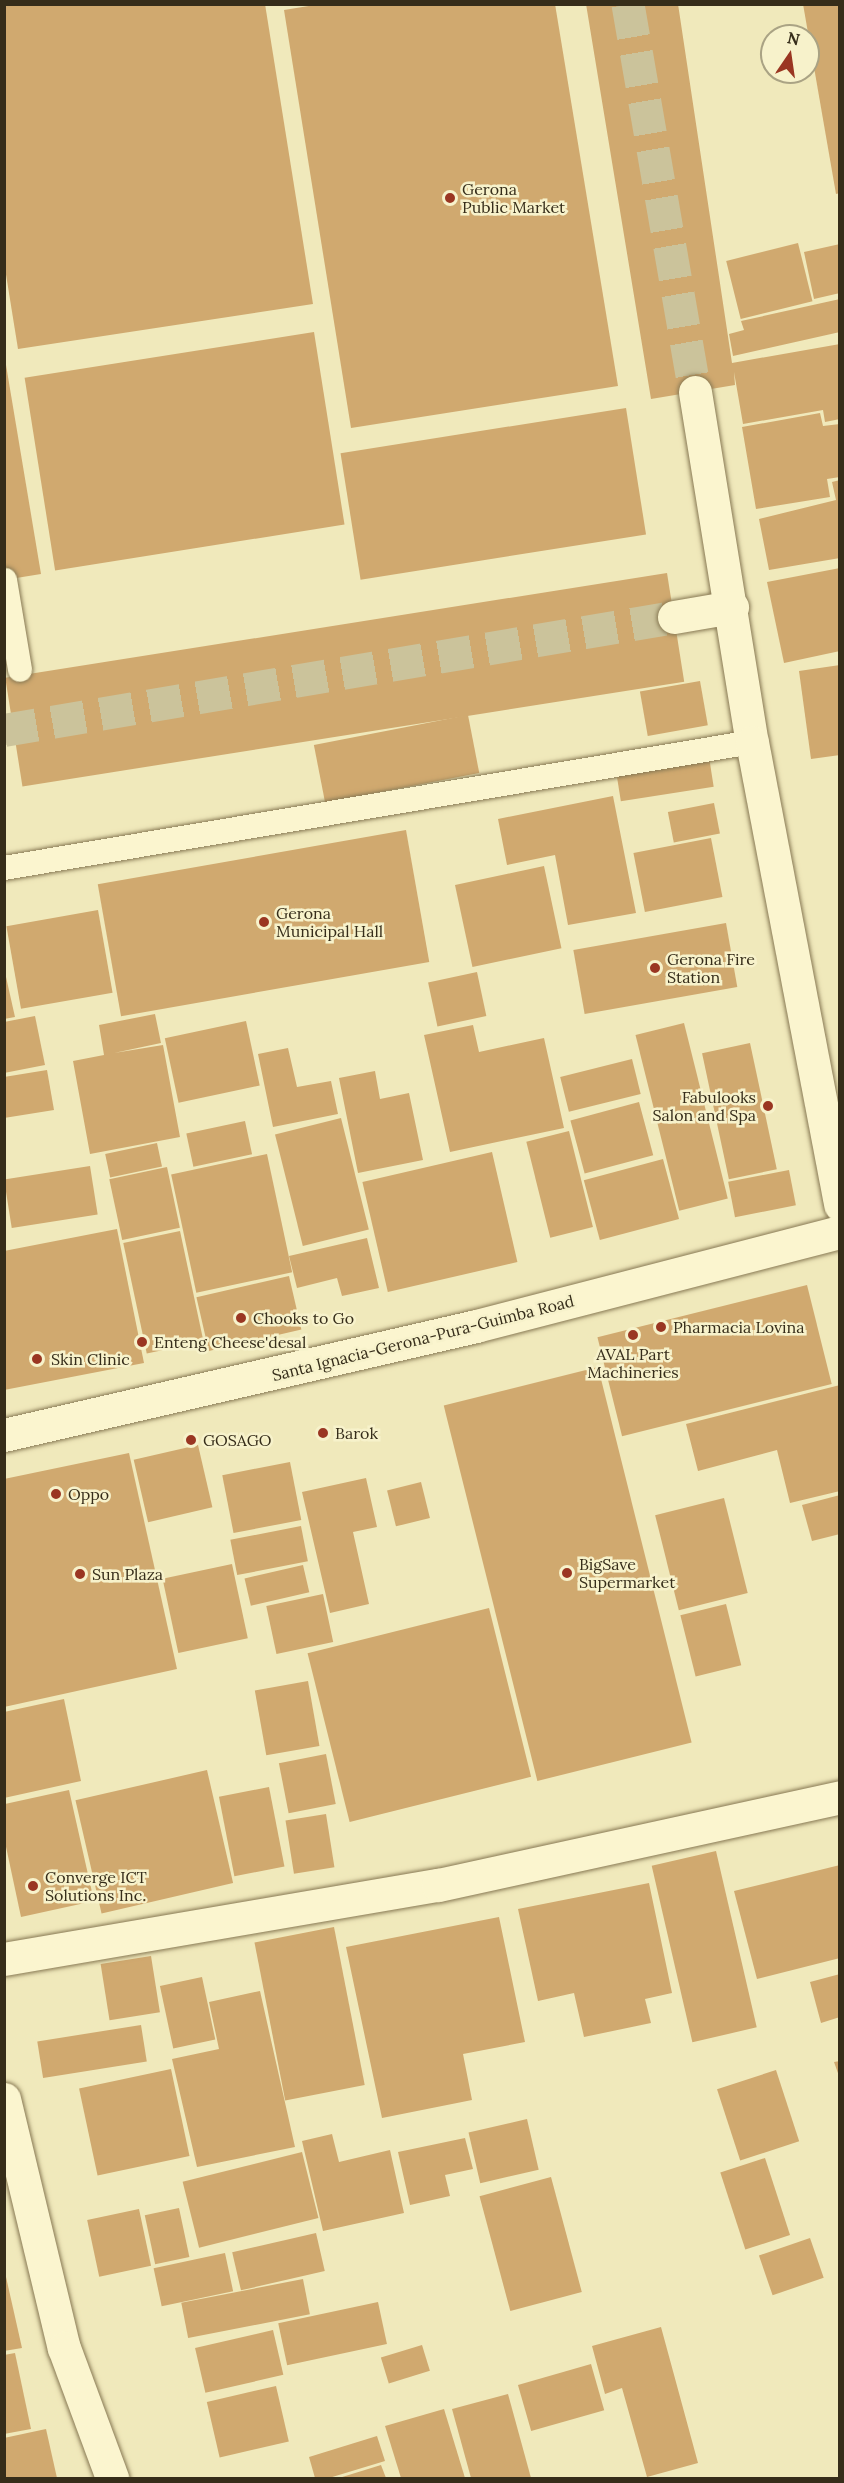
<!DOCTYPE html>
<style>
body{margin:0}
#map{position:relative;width:844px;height:2483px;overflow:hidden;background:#f0e9bb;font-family:Lora,serif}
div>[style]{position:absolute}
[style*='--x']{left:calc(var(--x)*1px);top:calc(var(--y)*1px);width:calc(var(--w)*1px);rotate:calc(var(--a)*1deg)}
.building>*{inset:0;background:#d0a96f;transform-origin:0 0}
.street-tunnel>*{height:33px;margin-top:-16.5px;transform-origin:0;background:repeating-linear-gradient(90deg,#cbc39b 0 33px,transparent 0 49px)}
.roads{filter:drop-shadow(0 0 2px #887954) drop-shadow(0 0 2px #887954)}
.lane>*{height:24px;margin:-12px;padding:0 12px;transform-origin:12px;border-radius:12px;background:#fbf5cf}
.street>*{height:33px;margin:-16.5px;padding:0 16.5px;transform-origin:16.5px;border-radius:16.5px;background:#fbf5cf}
.secondary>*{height:33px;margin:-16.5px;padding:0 16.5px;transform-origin:16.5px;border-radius:16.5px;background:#fbf5cf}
.dots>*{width:16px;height:16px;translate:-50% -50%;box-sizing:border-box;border:3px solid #f7f2cb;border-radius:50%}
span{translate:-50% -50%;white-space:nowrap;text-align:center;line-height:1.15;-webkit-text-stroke:5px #f7f2cb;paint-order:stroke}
.poi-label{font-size:16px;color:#362d1a}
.left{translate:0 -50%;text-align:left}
.right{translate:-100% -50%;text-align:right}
.street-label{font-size:16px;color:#362d1a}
.frame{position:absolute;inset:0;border:6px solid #362d1a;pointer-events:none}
.north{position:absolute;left:760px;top:24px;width:60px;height:60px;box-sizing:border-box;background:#f7f2cb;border:2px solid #aaa384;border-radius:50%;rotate:13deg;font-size:16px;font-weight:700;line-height:24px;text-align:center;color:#362d1a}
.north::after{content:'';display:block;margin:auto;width:21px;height:27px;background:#9a3622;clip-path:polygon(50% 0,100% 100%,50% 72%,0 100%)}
</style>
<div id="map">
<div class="building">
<i style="clip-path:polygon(4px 4px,265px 4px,313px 304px,18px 349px,4px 262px)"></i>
<i style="clip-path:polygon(321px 4px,555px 4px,618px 386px,351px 428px,284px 10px)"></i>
<i style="clip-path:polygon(586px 4px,678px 4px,732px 363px,840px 344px,840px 419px,825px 422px,823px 410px,743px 424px,734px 372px,735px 385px,651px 399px)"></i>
<i style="clip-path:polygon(803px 4px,840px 4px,840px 193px,836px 194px)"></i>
<i style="left:798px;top:243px;width:60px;height:74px;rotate:76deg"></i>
<i style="clip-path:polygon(840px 244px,840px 293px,814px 299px,804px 252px)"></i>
<i style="clip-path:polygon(840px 299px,840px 332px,733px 356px,729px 334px,744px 330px,741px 321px)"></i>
<i style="left:314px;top:332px;width:195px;height:293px;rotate:81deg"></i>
<i style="clip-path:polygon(4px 353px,41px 574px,4px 580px)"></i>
<i style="left:626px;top:408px;width:128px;height:289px;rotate:81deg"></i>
<i style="clip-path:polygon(820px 413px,823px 426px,840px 424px,840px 477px,827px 479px,830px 497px,756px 509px,742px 427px)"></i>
<i style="clip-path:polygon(840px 480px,840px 558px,769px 570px,759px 519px,836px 500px,832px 482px)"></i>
<i style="clip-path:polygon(840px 568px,840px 651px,784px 663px,767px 582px)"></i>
<i style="left:667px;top:573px;width:110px;height:670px;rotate:81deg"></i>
<i style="clip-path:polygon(840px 665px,840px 755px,811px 759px,799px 671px)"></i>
<i style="left:700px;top:681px;width:45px;height:61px;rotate:80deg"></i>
<i style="left:468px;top:715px;width:59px;height:157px;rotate:79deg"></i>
<i style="left:709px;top:757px;width:30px;height:94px;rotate:81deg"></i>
<i style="clip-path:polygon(613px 796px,636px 913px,568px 925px,555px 855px,507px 865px,498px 819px)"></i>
<i style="left:714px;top:803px;width:31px;height:47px;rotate:79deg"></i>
<i style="left:406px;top:830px;width:134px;height:313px;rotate:80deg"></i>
<i style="left:711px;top:838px;width:60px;height:79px;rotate:79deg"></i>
<i style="left:544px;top:866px;width:84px;height:91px;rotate:78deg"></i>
<i style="left:98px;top:910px;width:84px;height:93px;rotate:80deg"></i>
<i style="left:726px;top:923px;width:65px;height:155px;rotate:80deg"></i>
<i style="clip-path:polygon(4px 968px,15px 1017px,4px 1019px)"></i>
<i style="left:477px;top:972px;width:45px;height:50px;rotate:78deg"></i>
<i style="clip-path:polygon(155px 1014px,161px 1043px,114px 1053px,163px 1045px,180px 1137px,90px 1154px,73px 1061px,104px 1055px,99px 1025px)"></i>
<i style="clip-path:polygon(35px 1016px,45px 1065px,4px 1073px,4px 1022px)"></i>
<i style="left:246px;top:1021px;width:66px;height:83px;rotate:78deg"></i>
<i style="left:684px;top:1023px;width:181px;height:50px;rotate:76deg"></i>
<i style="clip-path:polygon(473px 1025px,479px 1052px,544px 1038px,564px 1128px,450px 1152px,424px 1035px)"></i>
<i style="left:750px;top:1043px;width:129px;height:49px;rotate:78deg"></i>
<i style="clip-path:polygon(288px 1048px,297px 1087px,331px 1081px,338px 1114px,273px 1127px,258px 1054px)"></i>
<i style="left:632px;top:1059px;width:36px;height:74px;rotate:76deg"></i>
<i style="clip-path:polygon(47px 1070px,54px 1110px,4px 1118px,4px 1077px)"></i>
<i style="clip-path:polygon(375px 1071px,380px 1099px,409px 1093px,423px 1160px,358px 1173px,339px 1078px)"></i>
<i style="left:639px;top:1102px;width:55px;height:71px;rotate:75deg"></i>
<i style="left:341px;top:1118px;width:115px;height:68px;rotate:76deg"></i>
<i style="left:245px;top:1121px;width:34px;height:60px;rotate:78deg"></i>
<i style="left:569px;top:1131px;width:99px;height:44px;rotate:76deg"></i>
<i style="left:157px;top:1143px;width:24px;height:53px;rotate:78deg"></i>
<i style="left:492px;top:1152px;width:113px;height:133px;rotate:77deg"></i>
<i style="left:267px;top:1154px;width:121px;height:98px;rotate:78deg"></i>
<i style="left:663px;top:1159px;width:62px;height:82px;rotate:75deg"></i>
<i style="left:90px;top:1166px;width:49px;height:87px;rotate:81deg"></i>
<i style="left:167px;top:1167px;width:62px;height:59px;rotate:78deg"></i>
<i style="left:789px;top:1170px;width:36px;height:62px;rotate:79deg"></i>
<i style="clip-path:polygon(117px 1229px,144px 1363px,4px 1390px,4px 1251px)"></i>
<i style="left:180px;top:1231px;width:113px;height:58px;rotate:78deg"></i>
<i style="clip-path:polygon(367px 1238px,379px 1288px,342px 1296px,337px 1278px,297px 1288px,289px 1256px)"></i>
<i style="left:289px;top:1276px;width:55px;height:95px;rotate:77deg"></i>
<i style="left:807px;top:1285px;width:102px;height:216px;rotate:76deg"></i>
<i style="left:598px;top:1367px;width:387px;height:159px;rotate:76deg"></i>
<i style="clip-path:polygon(840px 1385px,840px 1491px,790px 1503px,777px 1450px,698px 1471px,686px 1424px)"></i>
<i style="left:198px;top:1445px;width:64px;height:66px;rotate:77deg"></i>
<i style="clip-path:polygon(129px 1453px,177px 1669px,4px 1707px,4px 1479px)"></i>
<i style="left:290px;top:1462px;width:59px;height:69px;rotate:79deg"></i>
<i style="clip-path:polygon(366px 1478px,377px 1527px,353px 1532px,369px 1604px,330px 1613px,302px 1492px)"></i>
<i style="left:421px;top:1482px;width:37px;height:35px;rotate:76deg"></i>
<i style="clip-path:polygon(840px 1495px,840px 1534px,812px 1541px,802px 1505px)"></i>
<i style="left:724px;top:1498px;width:98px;height:71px;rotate:76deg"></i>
<i style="left:301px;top:1526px;width:36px;height:72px;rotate:79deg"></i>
<i style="left:232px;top:1564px;width:76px;height:71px;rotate:78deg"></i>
<i style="left:303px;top:1565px;width:28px;height:60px;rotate:77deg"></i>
<i style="left:323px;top:1594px;width:49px;height:58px;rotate:78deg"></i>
<i style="left:726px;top:1604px;width:63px;height:47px;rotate:76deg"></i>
<i style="left:489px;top:1608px;width:174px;height:187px;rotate:76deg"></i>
<i style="left:308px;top:1681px;width:66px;height:54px;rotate:80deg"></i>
<i style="clip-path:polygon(64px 1699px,81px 1781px,4px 1798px,4px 1712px)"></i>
<i style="left:326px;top:1754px;width:51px;height:48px;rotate:79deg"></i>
<i style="left:207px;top:1770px;width:116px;height:135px;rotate:77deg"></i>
<i style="left:269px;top:1787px;width:81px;height:51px;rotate:79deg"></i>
<i style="clip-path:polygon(69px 1790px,94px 1901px,21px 1917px,5px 1842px,5px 1804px)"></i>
<i style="left:326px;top:1814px;width:54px;height:41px;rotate:81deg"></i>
<i style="left:716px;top:1851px;width:181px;height:66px;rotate:77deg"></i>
<i style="clip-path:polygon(840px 1865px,840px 1958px,757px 1979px,734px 1891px)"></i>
<i style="clip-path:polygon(649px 1883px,672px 1993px,645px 1999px,651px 2023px,584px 2037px,574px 1993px,538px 2001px,518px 1909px)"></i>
<i style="clip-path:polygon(499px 1917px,525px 2042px,463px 2054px,472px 2100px,382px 2118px,346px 1947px)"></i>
<i style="left:334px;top:1927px;width:161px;height:81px;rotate:79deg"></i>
<i style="left:151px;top:1956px;width:57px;height:51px;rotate:81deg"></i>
<i style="clip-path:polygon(840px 1974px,840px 2017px,821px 2023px,810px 1982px)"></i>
<i style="left:202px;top:1977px;width:64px;height:43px;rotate:78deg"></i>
<i style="clip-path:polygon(260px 1991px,295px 2147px,197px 2167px,172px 2059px,219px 2049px,209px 2002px)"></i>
<i style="left:141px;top:2025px;width:37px;height:105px;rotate:81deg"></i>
<i style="clip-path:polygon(840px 2061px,840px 2076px,839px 2076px,834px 2062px)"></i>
<i style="left:171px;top:2069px;width:89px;height:94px;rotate:78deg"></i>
<i style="left:776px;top:2070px;width:75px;height:62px;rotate:72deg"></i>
<i style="left:527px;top:2119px;width:52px;height:60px;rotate:77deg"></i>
<i style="clip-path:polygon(332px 2134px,339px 2162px,390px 2150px,404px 2213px,323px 2231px,302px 2141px)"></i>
<i style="clip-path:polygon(465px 2138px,473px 2169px,445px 2175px,450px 2196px,410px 2205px,398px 2152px)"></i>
<i style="left:302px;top:2152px;width:68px;height:123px;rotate:76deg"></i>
<i style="left:765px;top:2158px;width:81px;height:47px;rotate:72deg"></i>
<i style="left:551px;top:2177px;width:119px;height:74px;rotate:75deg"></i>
<i style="left:179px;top:2208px;width:50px;height:35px;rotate:78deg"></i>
<i style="left:139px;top:2209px;width:58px;height:53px;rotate:78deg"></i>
<i style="left:316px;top:2233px;width:39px;height:86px;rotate:77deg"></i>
<i style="left:810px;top:2238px;width:42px;height:54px;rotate:71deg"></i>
<i style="left:225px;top:2253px;width:39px;height:73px;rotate:78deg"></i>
<i style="clip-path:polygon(4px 2268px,22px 2348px,4px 2351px)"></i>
<i style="left:303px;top:2279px;width:36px;height:124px;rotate:79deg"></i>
<i style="left:378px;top:2302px;width:43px;height:102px;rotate:78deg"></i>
<i style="clip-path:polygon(661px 2327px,698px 2463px,647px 2477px,622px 2388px,605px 2394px,592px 2346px)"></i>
<i style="left:273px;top:2330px;width:46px;height:80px;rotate:77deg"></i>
<i style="left:422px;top:2345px;width:27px;height:43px;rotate:73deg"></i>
<i style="clip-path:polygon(15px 2353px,31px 2429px,4px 2434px,4px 2355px)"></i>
<i style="left:591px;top:2364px;width:48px;height:76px;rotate:74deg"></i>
<i style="left:276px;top:2386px;width:57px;height:71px;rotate:77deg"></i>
<i style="clip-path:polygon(508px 2394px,531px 2478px,471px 2478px,452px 2409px)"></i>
<i style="clip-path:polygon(444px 2409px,465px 2478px,401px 2478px,385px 2426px)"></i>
<i style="clip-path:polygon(46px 2429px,57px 2478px,4px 2478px,4px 2438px)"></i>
<i style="clip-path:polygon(377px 2436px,385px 2461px,329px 2478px,315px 2478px,309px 2457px)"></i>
<i style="clip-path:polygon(381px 2465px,386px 2478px,339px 2478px)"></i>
</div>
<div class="street-tunnel">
<i style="--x:628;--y:4;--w:394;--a:80.2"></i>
<i style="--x:4;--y:730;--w:679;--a:-9.57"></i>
</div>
<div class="roads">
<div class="lane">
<i style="--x:5;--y:580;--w:91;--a:80.5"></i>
<i style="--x:4;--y:868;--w:759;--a:-9.56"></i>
</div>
<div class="street">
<i style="--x:695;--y:392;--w:355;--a:80.8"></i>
<i style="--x:752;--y:742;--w:471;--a:79.2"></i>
<i style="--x:674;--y:617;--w:59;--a:-9.8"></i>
<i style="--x:4;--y:1959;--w:440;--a:-9.7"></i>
<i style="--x:438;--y:1885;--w:412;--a:-12.3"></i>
</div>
<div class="secondary">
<i style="--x:4;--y:1435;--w:484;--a:-13"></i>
<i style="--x:476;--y:1326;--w:376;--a:-14.5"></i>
<i style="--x:4;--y:2099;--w:256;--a:76.5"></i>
<i style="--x:64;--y:2348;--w:139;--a:69.7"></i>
</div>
</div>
<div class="dots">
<i style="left:450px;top:198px;background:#9a3622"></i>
<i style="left:264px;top:922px;background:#9a3622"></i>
<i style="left:655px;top:968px;background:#9a3622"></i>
<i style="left:768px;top:1106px;background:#9a3622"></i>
<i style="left:241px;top:1318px;background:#9a3622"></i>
<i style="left:661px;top:1327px;background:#9a3622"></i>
<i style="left:633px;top:1335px;background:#9a3622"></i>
<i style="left:142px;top:1342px;background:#9a3622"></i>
<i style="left:37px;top:1359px;background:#9a3622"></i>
<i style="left:323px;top:1433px;background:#9a3622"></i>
<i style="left:191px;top:1440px;background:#9a3622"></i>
<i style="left:56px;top:1494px;background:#9a3622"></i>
<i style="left:567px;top:1573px;background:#9a3622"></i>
<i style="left:80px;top:1574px;background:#9a3622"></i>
<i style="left:33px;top:1886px;background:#9a3622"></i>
</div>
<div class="poi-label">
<span class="left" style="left:462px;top:198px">Gerona<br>Public Market</span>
<span class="left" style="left:276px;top:922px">Gerona<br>Municipal Hall</span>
<span class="left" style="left:667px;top:968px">Gerona Fire<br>Station</span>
<span class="right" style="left:756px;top:1106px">Fabulooks<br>Salon and Spa</span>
<span class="left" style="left:253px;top:1318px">Chooks to Go</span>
<span class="left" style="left:673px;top:1327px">Pharmacia Lovina</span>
<span class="left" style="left:154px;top:1342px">Enteng Cheese'desal</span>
<span style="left:633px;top:1363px">AVAL Part<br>Machineries</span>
<span class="left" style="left:51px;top:1359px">Skin Clinic</span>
<span class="left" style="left:335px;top:1433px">Barok</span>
<span class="left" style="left:203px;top:1440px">GOSAGO</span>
<span class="left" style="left:68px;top:1494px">Oppo</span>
<span class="left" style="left:579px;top:1573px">BigSave<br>Supermarket</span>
<span class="left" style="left:92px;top:1574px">Sun Plaza</span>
<span class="left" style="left:45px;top:1886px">Converge ICT<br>Solutions Inc.</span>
</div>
<div class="street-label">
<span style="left:423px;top:1338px;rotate:-14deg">Santa Ignacia-Gerona-Pura-Guimba Road</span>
</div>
<div class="frame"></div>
<div class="north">N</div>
</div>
